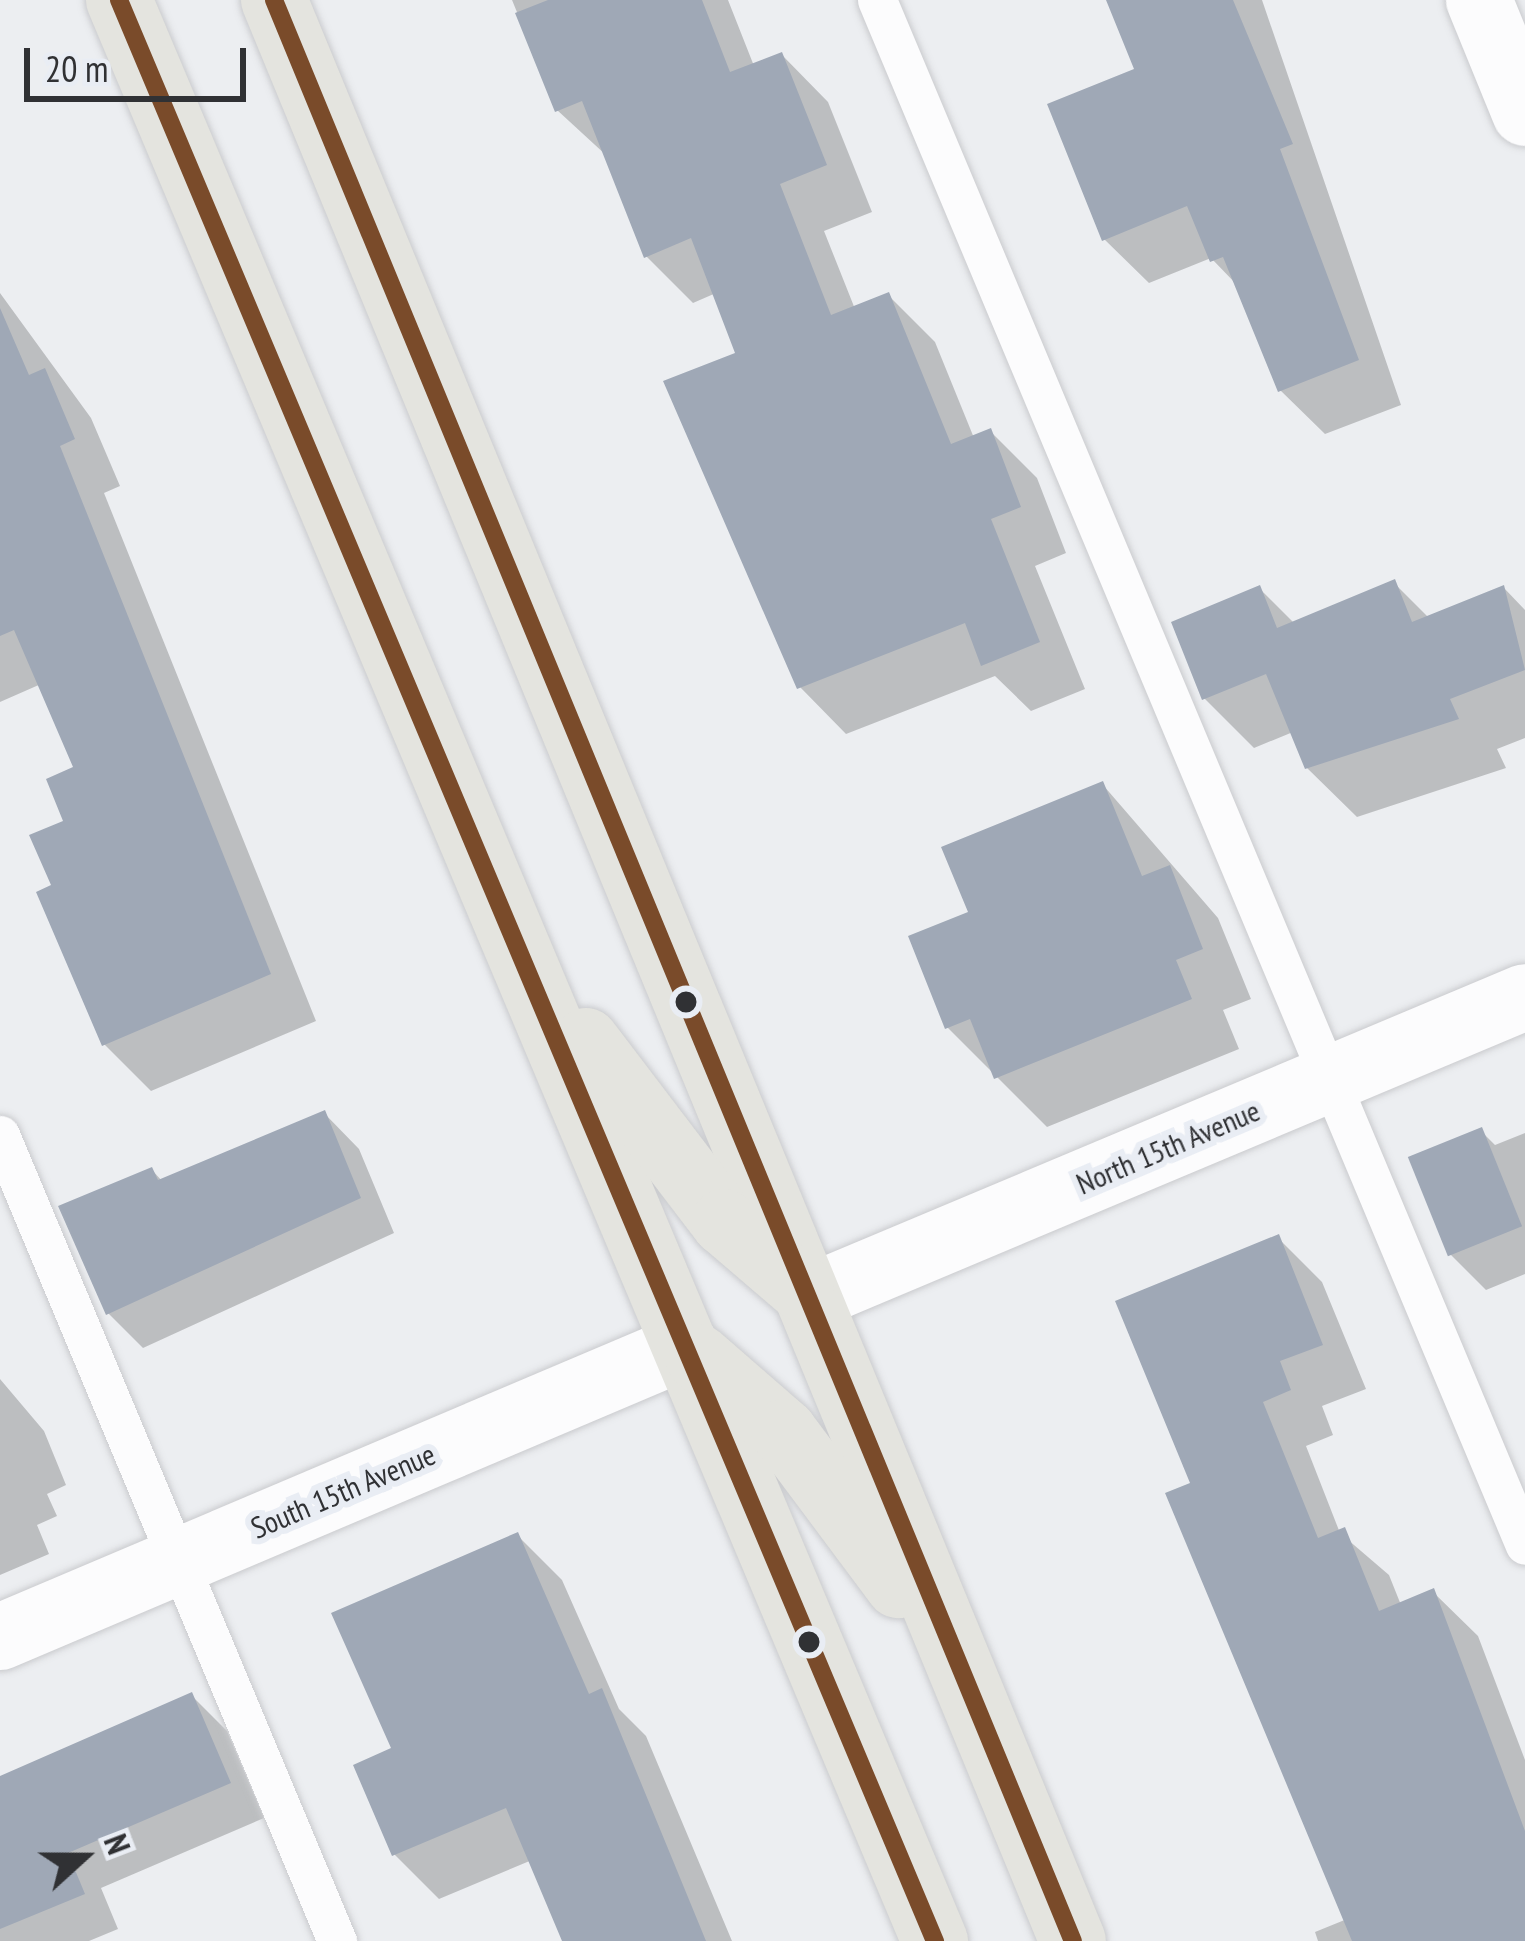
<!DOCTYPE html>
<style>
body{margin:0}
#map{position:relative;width:1525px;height:1941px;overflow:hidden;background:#eceef1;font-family:"PT Sans Narrow",sans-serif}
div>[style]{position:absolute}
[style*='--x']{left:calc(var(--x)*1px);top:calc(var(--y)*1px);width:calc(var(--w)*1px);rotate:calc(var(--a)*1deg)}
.shadow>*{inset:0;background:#0003}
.building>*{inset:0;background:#9fa8b6;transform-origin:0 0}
.roads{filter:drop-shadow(0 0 3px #cacbce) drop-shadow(0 0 3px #cacbce)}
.service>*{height:39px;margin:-19.5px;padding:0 19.5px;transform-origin:19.5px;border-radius:19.5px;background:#fcfcfd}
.minor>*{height:66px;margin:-33px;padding:0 33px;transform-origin:33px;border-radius:33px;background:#fcfcfd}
.primary>*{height:66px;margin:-33px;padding:0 33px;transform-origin:33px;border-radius:33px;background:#e4e4df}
.bus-1>*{height:18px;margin:-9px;padding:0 9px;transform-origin:9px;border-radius:9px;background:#7a4b2a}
.dots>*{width:33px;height:33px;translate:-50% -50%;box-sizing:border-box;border:6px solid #e9edf4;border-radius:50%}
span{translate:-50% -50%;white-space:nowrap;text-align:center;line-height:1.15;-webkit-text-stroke:12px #e9edf4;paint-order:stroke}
.street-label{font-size:30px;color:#303134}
.north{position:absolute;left:24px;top:1797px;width:120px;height:120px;-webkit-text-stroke:9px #e9edf4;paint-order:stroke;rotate:69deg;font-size:33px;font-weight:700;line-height:48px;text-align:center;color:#303134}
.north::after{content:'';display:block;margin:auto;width:42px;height:54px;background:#303134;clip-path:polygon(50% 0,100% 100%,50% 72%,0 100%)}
.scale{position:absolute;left:24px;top:48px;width:222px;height:54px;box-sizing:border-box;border:6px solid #303134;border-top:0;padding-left:15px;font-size:36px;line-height:42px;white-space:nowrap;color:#303134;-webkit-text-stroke:9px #e9edf4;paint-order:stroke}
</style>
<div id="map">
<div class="shadow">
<i style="clip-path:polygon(512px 0,728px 0,754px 66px,782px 55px,828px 102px,872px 212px,824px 231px,855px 309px,888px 295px,935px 342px,974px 438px,991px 432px,1037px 478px,1066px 553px,1035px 566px,1085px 689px,1031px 711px,995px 676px,846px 734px,800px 687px,739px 354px,716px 293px,693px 303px,646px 256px,607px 156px,557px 110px)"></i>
<i style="clip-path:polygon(1109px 0,1262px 0,1401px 405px,1325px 434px,1280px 390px,1238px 286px,1211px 258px,1149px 283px,1104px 239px,1137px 70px)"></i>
<i style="clip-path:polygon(0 293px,91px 418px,120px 486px,104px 493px,316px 1021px,151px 1091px,104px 1044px,67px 823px,77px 769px,41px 684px,0 702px)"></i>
<i style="clip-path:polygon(1394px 583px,1430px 619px,1504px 588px,1525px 610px,1525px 738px,1497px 749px,1506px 768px,1357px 817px,1307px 768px,1293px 732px,1254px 748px,1204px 698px,1259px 588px,1295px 624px)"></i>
<i style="clip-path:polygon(1103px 785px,1218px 918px,1251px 999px,1223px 1010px,1239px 1049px,1047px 1127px,947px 1027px,972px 913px)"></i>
<i style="clip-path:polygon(324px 1113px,359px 1149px,394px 1233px,143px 1348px,108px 1313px,152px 1170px,163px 1182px)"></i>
<i style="clip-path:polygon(1481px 1131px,1495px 1145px,1525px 1133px,1525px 1274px,1486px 1290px,1451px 1255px)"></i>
<i style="clip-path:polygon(1278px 1238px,1322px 1282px,1366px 1389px,1322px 1406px,1333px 1435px,1306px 1446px,1340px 1533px,1389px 1575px,1401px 1605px,1433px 1592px,1478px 1636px,1525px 1760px,1525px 1941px,1318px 1941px,1315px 1932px,1347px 1919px,1194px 1484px)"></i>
<i style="clip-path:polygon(0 1379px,44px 1431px,66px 1485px,47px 1494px,57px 1516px,37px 1525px,49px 1554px,0 1575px)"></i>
<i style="clip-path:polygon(517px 1535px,562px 1580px,619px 1709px,646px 1736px,732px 1941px,566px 1941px,532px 1860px,439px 1899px,395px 1855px,395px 1750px)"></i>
<i style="clip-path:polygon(192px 1696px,227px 1731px,264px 1818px,101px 1888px,118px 1929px,89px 1941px,0 1941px,0 1779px)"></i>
</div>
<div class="building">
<i style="clip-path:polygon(548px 0,702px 0,730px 72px,782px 52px,827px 165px,780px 184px,831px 315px,889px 292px,951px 444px,991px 428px,1021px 507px,991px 519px,1040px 642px,981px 666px,965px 623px,797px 689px,663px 381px,735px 353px,691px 238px,644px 258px,582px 101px,555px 112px,515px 13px)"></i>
<i style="clip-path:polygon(1106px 0,1233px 0,1293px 144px,1280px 149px,1359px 360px,1278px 392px,1223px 257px,1210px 262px,1187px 206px,1102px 241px,1047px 104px,1134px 69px)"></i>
<i style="clip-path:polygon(0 308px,29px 375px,45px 368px,75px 439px,60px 446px,271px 974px,102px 1046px,36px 892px,51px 885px,29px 835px,63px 821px,46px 779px,73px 767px,14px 630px,0 636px)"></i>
<i style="clip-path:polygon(1395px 579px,1412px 622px,1504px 585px,1525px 670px,1450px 699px,1459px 719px,1305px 769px,1266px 674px,1202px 700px,1171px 622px,1260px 585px,1277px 628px)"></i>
<i style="clip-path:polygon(1103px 781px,1142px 876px,1170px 865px,1203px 949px,1176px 960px,1192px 999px,994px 1079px,970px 1019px,945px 1029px,908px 936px,968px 912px,941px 847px)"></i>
<i style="clip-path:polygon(325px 1110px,361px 1198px,106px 1315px,58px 1206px,152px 1167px,158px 1180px)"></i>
<i style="left:1482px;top:1127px;width:107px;height:80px;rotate:68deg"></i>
<i style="clip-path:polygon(1279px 1234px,1323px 1345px,1280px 1361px,1291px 1390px,1263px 1402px,1318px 1538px,1345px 1527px,1379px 1611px,1434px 1588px,1525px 1831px,1525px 1941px,1352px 1941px,1165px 1493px,1190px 1483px,1115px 1301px)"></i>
<i style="clip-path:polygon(518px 1532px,589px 1694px,602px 1688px,706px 1941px,562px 1941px,506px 1808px,392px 1856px,353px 1765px,391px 1748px,331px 1613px)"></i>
<i style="clip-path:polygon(192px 1692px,231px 1783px,68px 1853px,85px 1894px,0 1929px,0 1776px)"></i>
</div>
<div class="roads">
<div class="service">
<i style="--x:877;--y:0;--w:1675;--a:67.25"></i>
<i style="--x:0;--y:1135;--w:874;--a:67.31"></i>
</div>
<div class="minor">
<i style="--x:1479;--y:0;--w:122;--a:67.8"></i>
<i style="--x:811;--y:1297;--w:774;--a:-22.79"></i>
<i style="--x:0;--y:1637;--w:745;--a:-22.99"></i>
</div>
<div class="primary">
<i style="--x:119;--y:0;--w:2106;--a:67.2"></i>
<i style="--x:274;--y:0;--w:2099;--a:67.63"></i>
<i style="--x:586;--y:1041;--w:228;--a:52.7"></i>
<i style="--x:724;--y:1222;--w:101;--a:40.6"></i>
<i style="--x:698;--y:1357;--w:114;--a:41.1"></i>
<i style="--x:784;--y:1432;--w:191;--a:53.3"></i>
</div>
</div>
<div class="bus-1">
<i style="--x:119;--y:0;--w:2106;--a:67.2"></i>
<i style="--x:274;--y:0;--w:2099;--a:67.63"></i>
</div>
<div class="dots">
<i style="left:686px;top:1002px;background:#303134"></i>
<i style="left:809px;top:1642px;background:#303134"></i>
</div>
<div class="street-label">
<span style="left:1168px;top:1147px;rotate:-23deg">North 15th Avenue</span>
<span style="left:343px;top:1491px;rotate:-23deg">South 15th Avenue</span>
</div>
<div class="north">N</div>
<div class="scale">20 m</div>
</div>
